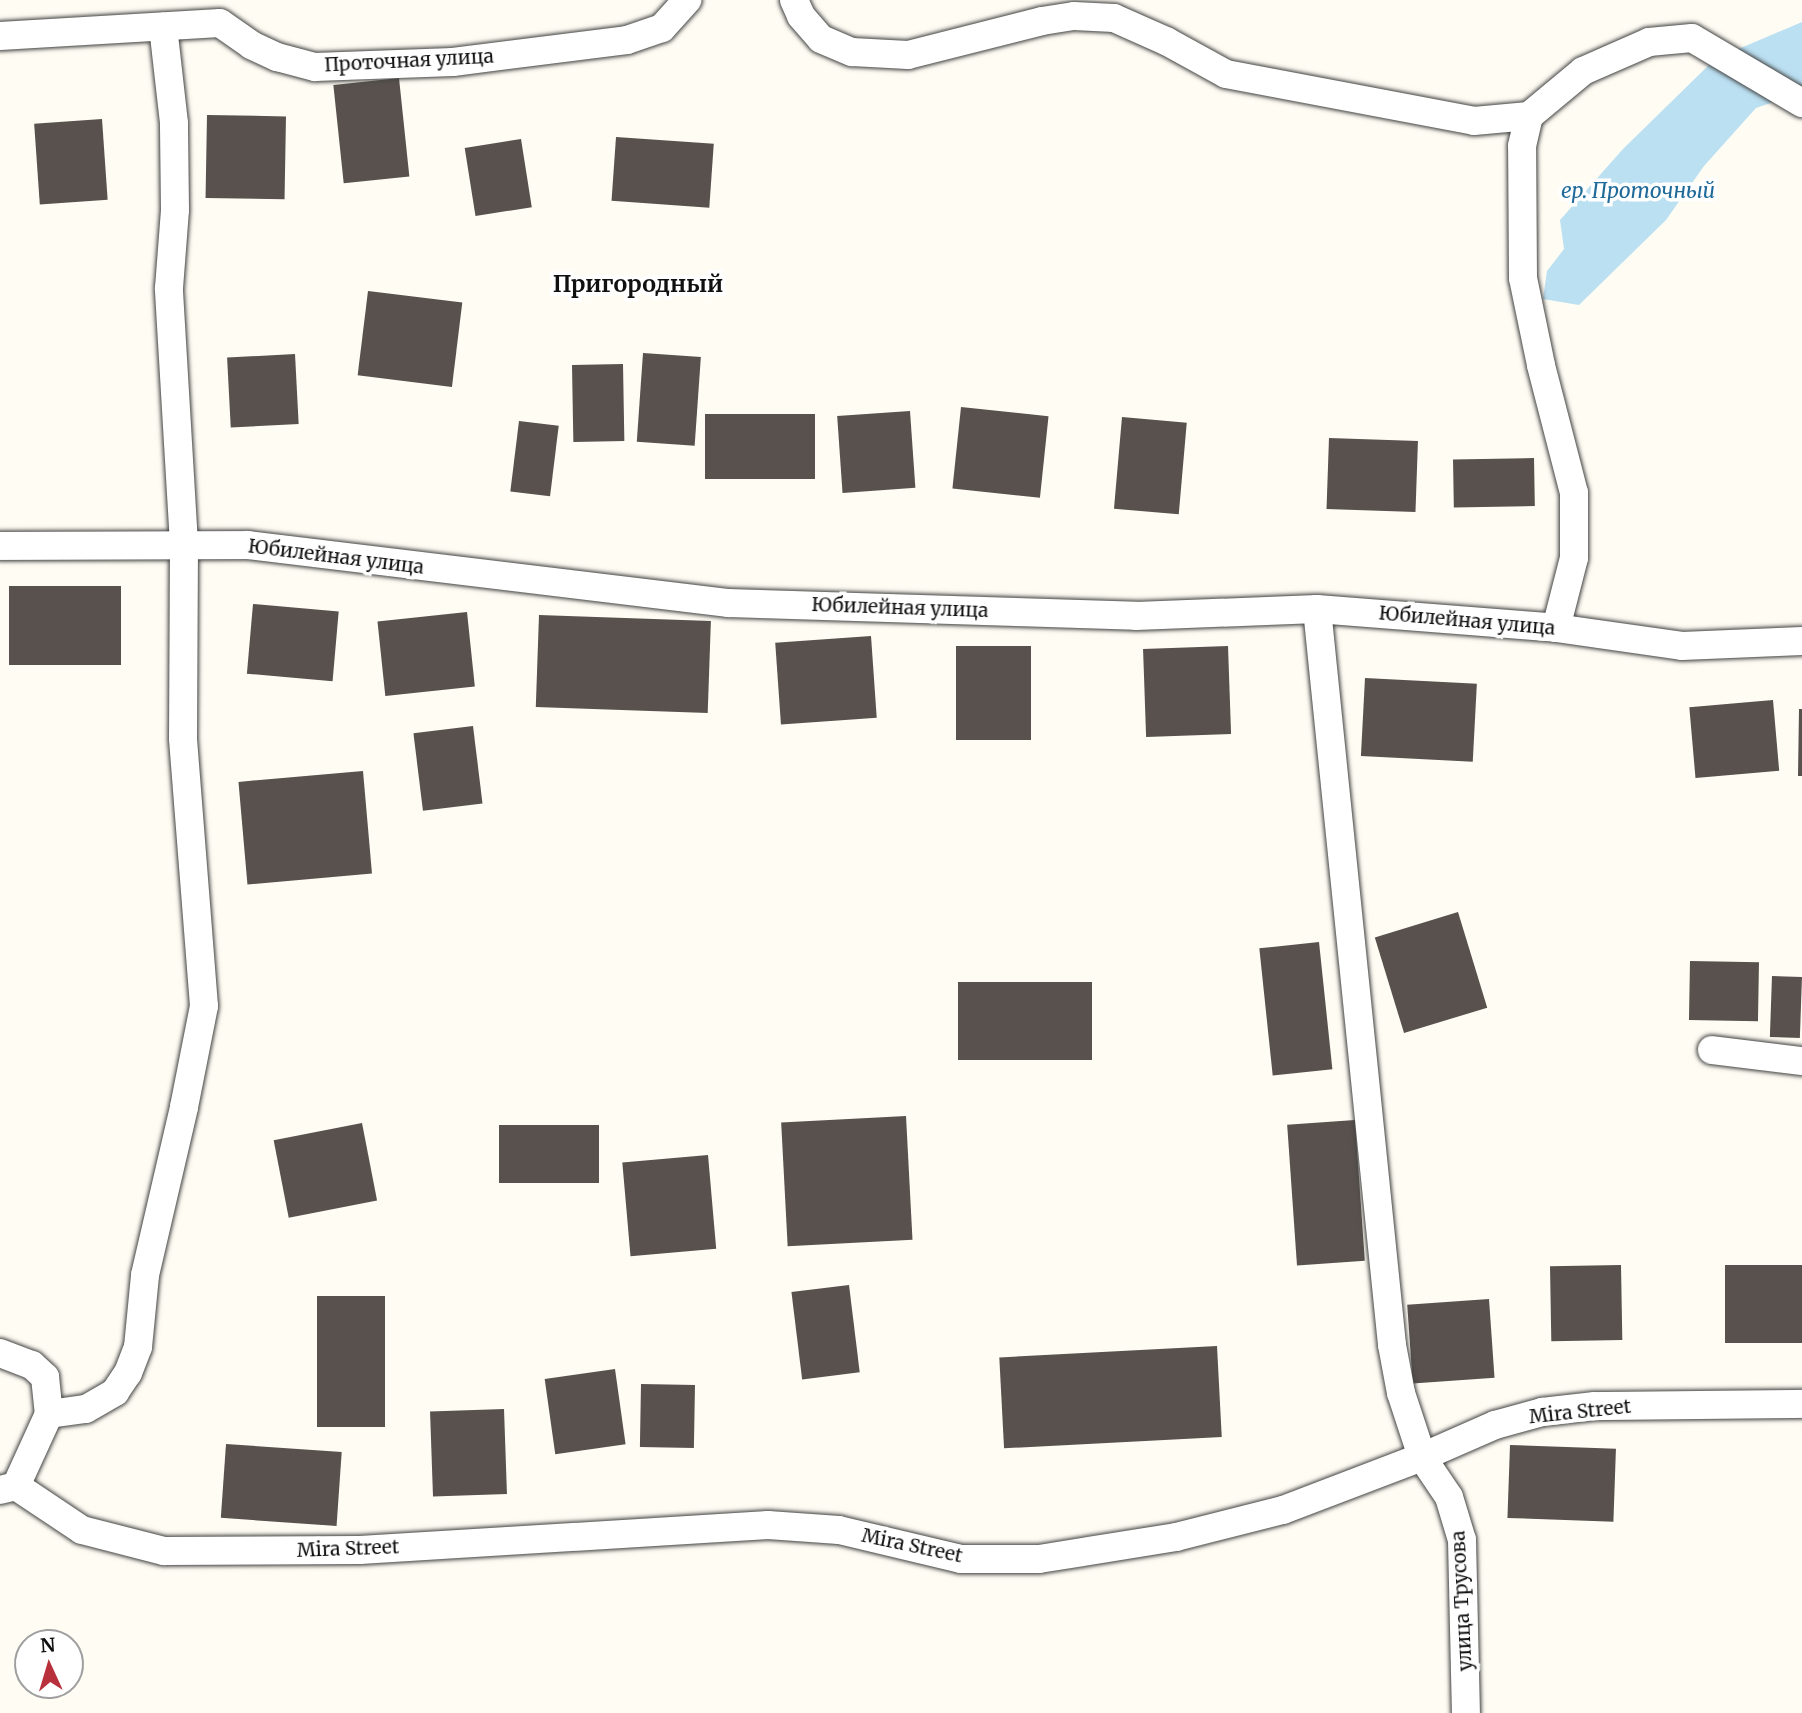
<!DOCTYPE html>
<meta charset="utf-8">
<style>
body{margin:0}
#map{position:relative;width:1802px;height:1713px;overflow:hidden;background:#fefcf3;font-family:Merriweather,serif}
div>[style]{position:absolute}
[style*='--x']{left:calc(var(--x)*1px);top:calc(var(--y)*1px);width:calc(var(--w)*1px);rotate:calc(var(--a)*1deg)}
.water>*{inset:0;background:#bbe0f2}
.building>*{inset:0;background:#58514d;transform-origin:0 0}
.roads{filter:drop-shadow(0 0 2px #434343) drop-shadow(0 0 2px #434343)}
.minor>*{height:28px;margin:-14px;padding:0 14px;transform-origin:14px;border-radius:14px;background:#fff}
span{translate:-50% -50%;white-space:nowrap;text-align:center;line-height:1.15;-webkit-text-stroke:7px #fff;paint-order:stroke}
.street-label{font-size:19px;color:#101010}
.water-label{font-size:21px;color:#206a9a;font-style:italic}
.quarter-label{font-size:23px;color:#101010;font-weight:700}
.north{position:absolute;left:14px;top:1629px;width:70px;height:70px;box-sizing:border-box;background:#fff;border:2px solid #9f9f9f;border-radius:50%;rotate:356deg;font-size:19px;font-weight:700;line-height:28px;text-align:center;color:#101010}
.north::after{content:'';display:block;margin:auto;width:24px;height:32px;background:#b8303c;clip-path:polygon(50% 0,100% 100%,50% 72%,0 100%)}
</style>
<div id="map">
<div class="water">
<i style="clip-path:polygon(1802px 22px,1802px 92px,1756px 108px,1704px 166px,1666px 220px,1579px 305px,1543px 299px,1547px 271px,1564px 249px,1560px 220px,1623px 149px,1715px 59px)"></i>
</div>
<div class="building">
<i style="left:399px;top:78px;width:99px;height:66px;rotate:84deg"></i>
<i style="left:207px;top:115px;width:79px;height:83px;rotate:1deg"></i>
<i style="left:102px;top:119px;width:81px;height:68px;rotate:86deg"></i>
<i style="left:616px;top:137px;width:98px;height:64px;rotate:4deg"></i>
<i style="left:521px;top:139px;width:69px;height:57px;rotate:81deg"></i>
<i style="left:368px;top:291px;width:95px;height:85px;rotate:7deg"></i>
<i style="left:643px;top:353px;width:58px;height:89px;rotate:4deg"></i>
<i style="left:295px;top:354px;width:70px;height:68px;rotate:87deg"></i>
<i style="left:623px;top:364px;width:77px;height:51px;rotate:89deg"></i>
<i style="left:961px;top:407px;width:88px;height:82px;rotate:6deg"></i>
<i style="left:910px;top:411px;width:77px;height:73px;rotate:86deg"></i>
<i style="left:705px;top:414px;width:110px;height:65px"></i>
<i style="left:1122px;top:417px;width:65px;height:92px;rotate:5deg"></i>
<i style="left:519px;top:421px;width:40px;height:71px;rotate:7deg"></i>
<i style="left:1329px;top:438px;width:89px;height:71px;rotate:2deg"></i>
<i style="left:1534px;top:458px;width:48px;height:81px;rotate:89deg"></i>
<i style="left:9px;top:586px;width:112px;height:79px"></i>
<i style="left:253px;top:604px;width:86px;height:70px;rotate:5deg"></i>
<i style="left:467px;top:612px;width:75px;height:90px;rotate:84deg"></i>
<i style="left:539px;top:615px;width:172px;height:92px;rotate:2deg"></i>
<i style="left:871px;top:636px;width:82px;height:96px;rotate:86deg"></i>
<i style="left:956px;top:646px;width:75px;height:94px"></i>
<i style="left:1228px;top:646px;width:88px;height:85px;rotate:88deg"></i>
<i style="left:1365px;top:678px;width:112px;height:78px;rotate:3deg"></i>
<i style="left:1773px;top:700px;width:71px;height:84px;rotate:85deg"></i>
<i style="clip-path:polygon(1799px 709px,1802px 709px,1802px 776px,1798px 776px)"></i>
<i style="left:473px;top:726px;width:78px;height:60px;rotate:83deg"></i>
<i style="left:363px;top:771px;width:103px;height:125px;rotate:85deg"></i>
<i style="left:1458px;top:912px;width:100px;height:87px;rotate:73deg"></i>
<i style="left:1319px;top:942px;width:128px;height:60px;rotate:84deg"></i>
<i style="left:1690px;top:961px;width:69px;height:59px;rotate:1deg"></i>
<i style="left:1772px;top:976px;width:30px;height:61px;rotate:2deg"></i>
<i style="left:958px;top:982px;width:134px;height:78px"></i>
<i style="left:906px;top:1116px;width:124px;height:125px;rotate:87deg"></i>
<i style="left:1355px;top:1120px;width:141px;height:68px;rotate:86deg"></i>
<i style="left:362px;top:1123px;width:79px;height:90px;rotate:79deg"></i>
<i style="left:599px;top:1125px;width:58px;height:100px;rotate:90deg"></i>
<i style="left:708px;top:1155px;width:94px;height:86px;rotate:85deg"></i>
<i style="left:1621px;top:1265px;width:75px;height:71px;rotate:89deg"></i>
<i style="left:1802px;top:1265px;width:78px;height:77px;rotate:90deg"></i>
<i style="left:849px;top:1285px;width:88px;height:58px;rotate:83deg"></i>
<i style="left:317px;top:1296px;width:68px;height:131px"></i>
<i style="left:1489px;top:1299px;width:79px;height:82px;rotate:86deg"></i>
<i style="left:1217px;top:1346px;width:91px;height:218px;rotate:87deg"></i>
<i style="left:615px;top:1369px;width:76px;height:71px;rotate:82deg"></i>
<i style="left:641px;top:1384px;width:54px;height:63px;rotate:1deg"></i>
<i style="left:504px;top:1409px;width:85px;height:74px;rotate:88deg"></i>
<i style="left:226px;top:1444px;width:116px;height:74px;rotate:4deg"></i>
<i style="left:1510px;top:1445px;width:106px;height:73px;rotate:2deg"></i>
</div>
<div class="roads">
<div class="minor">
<i style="--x:794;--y:0;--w:17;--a:66"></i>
<i style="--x:801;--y:16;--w:30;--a:49"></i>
<i style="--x:821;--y:39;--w:34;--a:23"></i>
<i style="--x:852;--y:52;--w:56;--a:3.1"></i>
<i style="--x:908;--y:55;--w:138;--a:-14.2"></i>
<i style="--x:1042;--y:21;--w:32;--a:-9"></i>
<i style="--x:1074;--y:16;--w:40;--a:2.9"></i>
<i style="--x:1114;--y:18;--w:57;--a:23.9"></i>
<i style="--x:1166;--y:41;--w:68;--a:28.8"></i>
<i style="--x:1226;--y:74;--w:252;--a:10.7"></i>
<i style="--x:1474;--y:121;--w:55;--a:-5.2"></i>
<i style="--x:0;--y:36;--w:220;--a:-3.4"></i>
<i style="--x:220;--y:23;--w:38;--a:35"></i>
<i style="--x:251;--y:45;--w:29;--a:25"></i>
<i style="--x:277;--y:57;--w:39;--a:15"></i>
<i style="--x:315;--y:67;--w:138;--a:-2.1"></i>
<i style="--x:453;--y:62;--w:175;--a:-7.2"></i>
<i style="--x:627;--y:40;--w:37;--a:-19"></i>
<i style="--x:662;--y:28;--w:38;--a:-48"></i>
<i style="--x:0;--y:546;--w:248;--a:-0.2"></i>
<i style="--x:248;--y:545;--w:483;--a:6.9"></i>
<i style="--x:728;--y:603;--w:408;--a:1.8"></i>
<i style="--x:1136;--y:616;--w:181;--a:-2.2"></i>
<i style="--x:1317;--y:609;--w:240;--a:4.5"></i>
<i style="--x:1556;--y:628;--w:127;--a:8.1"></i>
<i style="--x:1682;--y:646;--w:120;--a:-2.4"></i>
<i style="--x:1317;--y:609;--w:740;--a:84.18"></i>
<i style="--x:1392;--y:1345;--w:49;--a:79.4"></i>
<i style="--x:1401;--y:1393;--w:67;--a:71.8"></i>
<i style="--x:1422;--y:1457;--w:48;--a:56"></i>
<i style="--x:1449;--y:1497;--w:45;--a:73.2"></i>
<i style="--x:1462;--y:1540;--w:173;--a:88.7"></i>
<i style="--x:1556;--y:628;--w:72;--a:-75.6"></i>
<i style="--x:1574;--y:558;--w:65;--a:-90"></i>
<i style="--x:1574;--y:493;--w:132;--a:-104.5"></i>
<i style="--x:1541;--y:365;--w:89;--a:-101.7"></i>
<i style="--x:1523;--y:278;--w:132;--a:-90.4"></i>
<i style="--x:1522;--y:146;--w:31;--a:-77"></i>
<i style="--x:1529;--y:116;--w:70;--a:-39.8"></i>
<i style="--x:1583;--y:71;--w:72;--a:-23.7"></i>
<i style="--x:1649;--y:42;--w:43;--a:-5.3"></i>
<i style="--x:1692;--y:38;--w:128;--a:30.6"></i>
<i style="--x:1712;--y:1050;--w:91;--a:7"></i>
<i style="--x:0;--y:1353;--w:34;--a:21"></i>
<i style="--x:32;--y:1365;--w:18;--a:43"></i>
<i style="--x:45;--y:1377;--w:37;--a:84"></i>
<i style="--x:16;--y:1486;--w:79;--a:33.7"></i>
<i style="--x:82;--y:1530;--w:85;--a:14.4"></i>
<i style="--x:164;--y:1551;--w:196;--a:-0.3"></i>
<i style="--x:360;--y:1550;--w:409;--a:-3.5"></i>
<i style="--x:768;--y:1525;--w:71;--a:4"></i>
<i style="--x:839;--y:1530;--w:125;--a:13.4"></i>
<i style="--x:961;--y:1559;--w:78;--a:0"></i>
<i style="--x:1039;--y:1559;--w:139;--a:-9.1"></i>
<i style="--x:1176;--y:1537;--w:110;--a:-14.2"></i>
<i style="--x:1283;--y:1510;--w:149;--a:-20.9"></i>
<i style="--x:1422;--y:1457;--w:80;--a:-23.7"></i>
<i style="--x:1495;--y:1425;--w:49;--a:-15.5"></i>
<i style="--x:1542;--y:1412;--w:53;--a:-6.5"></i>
<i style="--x:1595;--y:1406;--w:207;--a:-0.6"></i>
<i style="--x:0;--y:1490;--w:16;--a:-14"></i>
<i style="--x:16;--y:1486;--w:79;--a:-65.4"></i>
<i style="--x:49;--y:1414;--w:37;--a:-8"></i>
<i style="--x:86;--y:1409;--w:34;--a:-30"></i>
<i style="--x:115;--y:1392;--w:23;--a:-56"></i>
<i style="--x:128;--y:1373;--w:28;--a:-69"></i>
<i style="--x:138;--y:1347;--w:72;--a:-84.4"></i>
<i style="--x:145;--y:1275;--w:172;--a:-76.9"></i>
<i style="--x:184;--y:1107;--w:103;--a:-78.8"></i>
<i style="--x:204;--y:1006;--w:269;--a:-94.5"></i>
<i style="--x:183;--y:738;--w:194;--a:-89.7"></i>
<i style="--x:184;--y:544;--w:256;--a:-93.4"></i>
<i style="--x:169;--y:288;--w:78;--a:-85.6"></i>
<i style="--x:175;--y:210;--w:87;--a:-90.7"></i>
<i style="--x:174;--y:123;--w:97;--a:-96.5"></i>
</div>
</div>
<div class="street-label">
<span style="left:409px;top:61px;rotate:-3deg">Проточная улица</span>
<span style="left:336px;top:557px;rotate:7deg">Юбилейная улица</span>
<span style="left:900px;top:608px;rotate:2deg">Юбилейная улица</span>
<span style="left:1467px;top:621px;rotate:5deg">Юбилейная улица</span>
<span style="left:1580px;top:1412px;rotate:-6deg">Mira Street</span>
<span style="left:912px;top:1546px;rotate:12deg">Mira Street</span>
<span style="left:348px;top:1549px;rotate:-2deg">Mira Street</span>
<span style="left:1462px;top:1601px;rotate:-93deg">улица Трусова</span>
</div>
<div class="water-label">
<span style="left:1638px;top:191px">ер. Проточный</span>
</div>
<div class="quarter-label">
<span style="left:638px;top:284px">Пригородный</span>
</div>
<div class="north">N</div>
</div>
